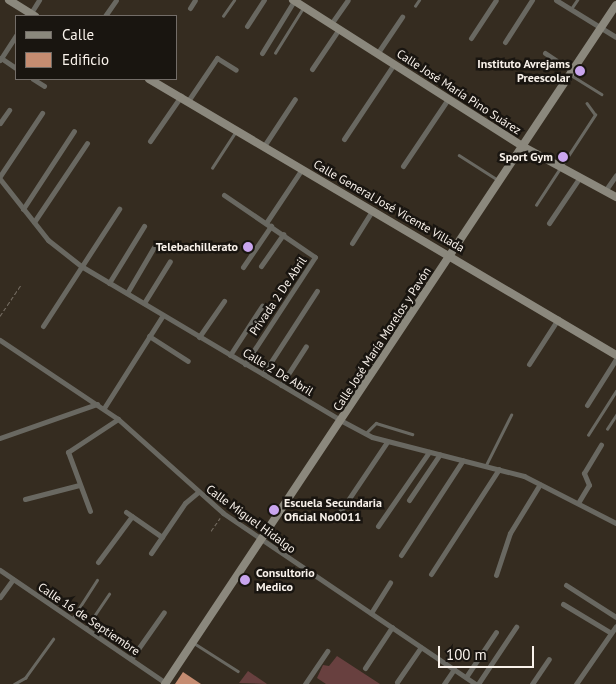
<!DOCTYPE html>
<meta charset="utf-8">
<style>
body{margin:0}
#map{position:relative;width:616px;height:684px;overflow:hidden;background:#352c20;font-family:"PT Sans",sans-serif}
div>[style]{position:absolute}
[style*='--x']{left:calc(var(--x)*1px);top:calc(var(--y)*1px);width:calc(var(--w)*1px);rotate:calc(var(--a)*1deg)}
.green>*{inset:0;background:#68403f}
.building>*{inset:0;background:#c58c71}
.path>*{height:1px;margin-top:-0.5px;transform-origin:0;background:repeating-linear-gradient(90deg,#746c61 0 4px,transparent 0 6.5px)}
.lane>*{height:2.5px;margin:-1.25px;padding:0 1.25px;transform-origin:1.25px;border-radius:1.25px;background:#696861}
.street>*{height:5px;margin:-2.5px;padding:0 2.5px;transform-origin:2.5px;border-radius:2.5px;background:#696861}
.secondary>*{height:8px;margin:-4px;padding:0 4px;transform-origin:4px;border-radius:4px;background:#8b887d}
.dots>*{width:14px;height:14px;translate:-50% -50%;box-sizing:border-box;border:2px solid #191510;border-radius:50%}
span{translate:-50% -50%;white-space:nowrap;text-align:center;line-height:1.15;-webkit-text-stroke:5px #191510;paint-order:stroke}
.poi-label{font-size:12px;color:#f9f2eb;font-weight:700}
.right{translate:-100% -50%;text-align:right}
.left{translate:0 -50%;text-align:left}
.street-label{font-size:12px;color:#f9f2eb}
.legend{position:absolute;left:15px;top:15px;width:162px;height:65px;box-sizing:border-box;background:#191510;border:1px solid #736d68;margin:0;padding:6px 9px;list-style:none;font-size:15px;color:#f9f2eb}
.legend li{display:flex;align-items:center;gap:10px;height:25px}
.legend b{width:25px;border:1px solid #736d68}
.scale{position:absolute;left:438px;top:646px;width:96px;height:22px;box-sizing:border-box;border:2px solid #f9f2eb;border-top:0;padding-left:6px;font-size:15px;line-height:18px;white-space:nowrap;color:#f9f2eb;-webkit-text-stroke:4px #191510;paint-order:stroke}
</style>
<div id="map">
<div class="green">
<i style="clip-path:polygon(337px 656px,380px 684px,326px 684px,317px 678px,323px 665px,329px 666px)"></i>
<i style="clip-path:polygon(248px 671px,267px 684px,239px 683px)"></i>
</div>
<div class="building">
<i style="clip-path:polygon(183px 672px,201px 684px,175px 684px)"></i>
</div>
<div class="path">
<i style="--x:0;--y:316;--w:37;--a:-56"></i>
<i style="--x:211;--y:531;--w:16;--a:-55"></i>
</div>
<div class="lane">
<i style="--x:415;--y:6;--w:7;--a:-56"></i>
<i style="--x:571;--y:9;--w:11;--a:-56"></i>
<i style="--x:223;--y:16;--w:19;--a:-55"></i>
<i style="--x:275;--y:53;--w:53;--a:-58.1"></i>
<i style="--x:571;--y:75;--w:36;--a:32"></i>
<i style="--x:459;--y:155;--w:46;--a:32.7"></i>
<i style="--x:212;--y:168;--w:44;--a:-57"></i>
<i style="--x:536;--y:205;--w:108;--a:-56.8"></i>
<i style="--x:595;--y:115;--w:14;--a:-126"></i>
<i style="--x:607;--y:429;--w:17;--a:-57"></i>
<i style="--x:366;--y:433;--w:14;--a:-45"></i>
<i style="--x:376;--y:423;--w:38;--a:17"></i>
<i style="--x:588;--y:435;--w:52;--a:-57.5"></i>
<i style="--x:486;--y:465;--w:56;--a:-63.4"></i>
<i style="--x:72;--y:619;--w:46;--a:-57.3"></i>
<i style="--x:86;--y:628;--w:41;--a:-55.9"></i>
<i style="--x:194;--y:643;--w:52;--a:32.5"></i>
<i style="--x:14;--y:684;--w:13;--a:-29"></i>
<i style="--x:25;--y:678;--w:48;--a:-54.3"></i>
</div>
<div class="street">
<i style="--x:556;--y:0;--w:70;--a:31.7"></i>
<i style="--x:190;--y:8;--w:9;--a:-58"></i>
<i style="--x:29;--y:16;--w:19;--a:-58"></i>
<i style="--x:105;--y:16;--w:19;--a:-55"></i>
<i style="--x:331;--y:24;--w:29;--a:-55"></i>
<i style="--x:247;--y:26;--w:31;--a:-57"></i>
<i style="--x:471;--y:38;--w:45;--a:-56.7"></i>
<i style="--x:505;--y:42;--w:50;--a:-57.3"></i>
<i style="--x:262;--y:53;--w:61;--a:-58.4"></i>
<i style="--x:545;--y:53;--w:32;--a:34"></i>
<i style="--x:377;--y:54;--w:45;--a:-56"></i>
<i style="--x:1;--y:58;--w:18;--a:34"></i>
<i style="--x:0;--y:60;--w:30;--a:-57"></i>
<i style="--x:312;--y:69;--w:48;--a:-56"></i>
<i style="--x:33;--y:79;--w:13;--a:32"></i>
<i style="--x:188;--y:101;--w:52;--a:-56"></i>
<i style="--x:217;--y:58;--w:22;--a:32"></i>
<i style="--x:0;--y:123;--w:16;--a:-55"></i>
<i style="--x:344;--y:139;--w:90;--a:-56.3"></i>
<i style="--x:150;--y:141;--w:55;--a:-55.4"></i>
<i style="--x:264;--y:146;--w:56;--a:-56.6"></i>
<i style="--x:403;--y:166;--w:81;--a:-56.1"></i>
<i style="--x:0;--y:176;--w:76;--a:-56.3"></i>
<i style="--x:0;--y:179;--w:78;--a:51.8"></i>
<i style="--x:48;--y:240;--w:42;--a:38.2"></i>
<i style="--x:81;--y:266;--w:304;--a:30.7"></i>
<i style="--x:342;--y:421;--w:34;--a:28"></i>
<i style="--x:372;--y:437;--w:157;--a:14.4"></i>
<i style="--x:524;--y:476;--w:103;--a:27.1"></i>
<i style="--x:605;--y:191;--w:19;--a:-55"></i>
<i style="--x:224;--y:195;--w:110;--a:34.3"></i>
<i style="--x:315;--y:257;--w:128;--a:123.2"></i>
<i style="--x:23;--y:209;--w:93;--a:-56.8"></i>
<i style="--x:34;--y:222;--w:95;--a:-56.1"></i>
<i style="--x:266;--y:223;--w:65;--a:-56.3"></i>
<i style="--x:549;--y:223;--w:55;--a:-56"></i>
<i style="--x:352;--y:243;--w:39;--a:-58"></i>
<i style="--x:261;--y:266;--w:39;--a:-55"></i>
<i style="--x:243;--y:267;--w:50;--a:-55.7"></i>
<i style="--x:109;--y:283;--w:67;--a:-58.4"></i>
<i style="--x:127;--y:293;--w:53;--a:-59.6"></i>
<i style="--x:144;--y:303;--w:49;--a:-58.2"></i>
<i style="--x:43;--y:326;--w:140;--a:-57"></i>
<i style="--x:149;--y:336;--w:46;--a:32.7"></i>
<i style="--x:199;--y:337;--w:44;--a:-55.2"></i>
<i style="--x:0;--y:340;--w:142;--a:33.8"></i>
<i style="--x:118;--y:419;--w:141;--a:41.8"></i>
<i style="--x:223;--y:513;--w:305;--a:34.1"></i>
<i style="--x:230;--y:355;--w:59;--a:-56.9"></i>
<i style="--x:529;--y:364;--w:54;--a:-57.2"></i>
<i style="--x:263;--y:374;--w:99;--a:-57"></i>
<i style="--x:281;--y:385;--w:46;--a:-57.3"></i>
<i style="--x:587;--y:405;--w:54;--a:-57.8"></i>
<i style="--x:104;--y:408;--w:110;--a:-57.6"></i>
<i style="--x:0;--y:438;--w:103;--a:-19.3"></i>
<i style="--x:25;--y:499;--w:56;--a:-14.5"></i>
<i style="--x:409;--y:500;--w:55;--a:-56"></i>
<i style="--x:578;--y:503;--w:21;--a:-59"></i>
<i style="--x:589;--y:485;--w:13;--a:-113"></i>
<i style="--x:584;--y:473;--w:33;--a:-59"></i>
<i style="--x:90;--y:511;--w:63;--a:-110.4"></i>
<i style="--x:68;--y:452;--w:60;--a:-33.4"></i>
<i style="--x:126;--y:512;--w:44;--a:34.8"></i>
<i style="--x:338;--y:515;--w:88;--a:-56.1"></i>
<i style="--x:378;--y:526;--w:90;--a:-55.4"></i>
<i style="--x:151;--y:553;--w:60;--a:-55.8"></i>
<i style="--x:185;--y:503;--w:17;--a:-40"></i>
<i style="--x:401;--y:555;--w:113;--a:-56.9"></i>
<i style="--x:98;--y:562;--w:57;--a:-53.5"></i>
<i style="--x:0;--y:570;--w:202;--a:34.3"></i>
<i style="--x:431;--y:574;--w:125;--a:-57.1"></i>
<i style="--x:496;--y:575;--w:44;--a:-71.6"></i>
<i style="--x:510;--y:533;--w:57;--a:-58.5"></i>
<i style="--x:566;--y:585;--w:59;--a:32.6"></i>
<i style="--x:0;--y:597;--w:22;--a:-54"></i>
<i style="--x:563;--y:604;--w:56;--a:31.1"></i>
<i style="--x:371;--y:613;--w:36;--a:-58"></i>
<i style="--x:131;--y:659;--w:57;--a:-54.9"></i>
<i style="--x:365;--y:668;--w:49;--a:-56.6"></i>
<i style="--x:466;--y:677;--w:54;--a:-56.3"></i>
<i style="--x:397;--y:682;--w:42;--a:-55.6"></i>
<i style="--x:305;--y:684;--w:40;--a:-56"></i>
<i style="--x:444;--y:684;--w:18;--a:-56"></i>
<i style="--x:478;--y:684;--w:69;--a:-56.3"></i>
<i style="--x:532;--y:684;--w:30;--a:-56"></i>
<i style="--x:576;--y:684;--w:70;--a:-55.4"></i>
</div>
<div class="secondary">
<i style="--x:9;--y:0;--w:31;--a:32"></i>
<i style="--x:293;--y:0;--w:272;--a:32.5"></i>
<i style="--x:522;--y:146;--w:107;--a:28.5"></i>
<i style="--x:149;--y:79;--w:542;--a:30.58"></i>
<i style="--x:165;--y:684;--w:815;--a:-56.41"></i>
</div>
<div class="dots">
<i style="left:580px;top:71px;background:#c9a5ee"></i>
<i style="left:563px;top:157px;background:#c9a5ee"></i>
<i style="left:248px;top:247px;background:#c9a5ee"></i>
<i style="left:274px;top:510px;background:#c9a5ee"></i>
<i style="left:245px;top:580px;background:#c9a5ee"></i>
</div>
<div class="poi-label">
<span class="right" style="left:570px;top:71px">Instituto Avrejams<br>Preescolar</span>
<span class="right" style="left:553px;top:157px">Sport Gym</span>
<span class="right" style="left:238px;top:247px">Telebachillerato</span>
<span class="left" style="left:284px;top:510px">Escuela Secundaria<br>Oficial No0011</span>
<span class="left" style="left:256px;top:580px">Consultorio<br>Medico</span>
</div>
<div class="street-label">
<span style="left:459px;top:92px;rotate:33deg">Calle José María Pino Suárez</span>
<span style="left:389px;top:206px;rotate:30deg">Calle General José Vicente Villada</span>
<span style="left:278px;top:296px;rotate:-56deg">Privada 2 De Abril</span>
<span style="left:382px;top:339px;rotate:-57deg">Calle José María Morelos y Pavón</span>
<span style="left:278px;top:372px;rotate:31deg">Calle 2 De Abril</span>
<span style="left:251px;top:519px;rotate:36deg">Calle Miguel Hidalgo</span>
<span style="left:89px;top:619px;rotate:34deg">Calle 16 de Septiembre</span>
</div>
<ul class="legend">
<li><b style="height:6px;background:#8b887d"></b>Calle</li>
<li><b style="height:14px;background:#c58c71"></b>Edificio</li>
</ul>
<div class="scale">100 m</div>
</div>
